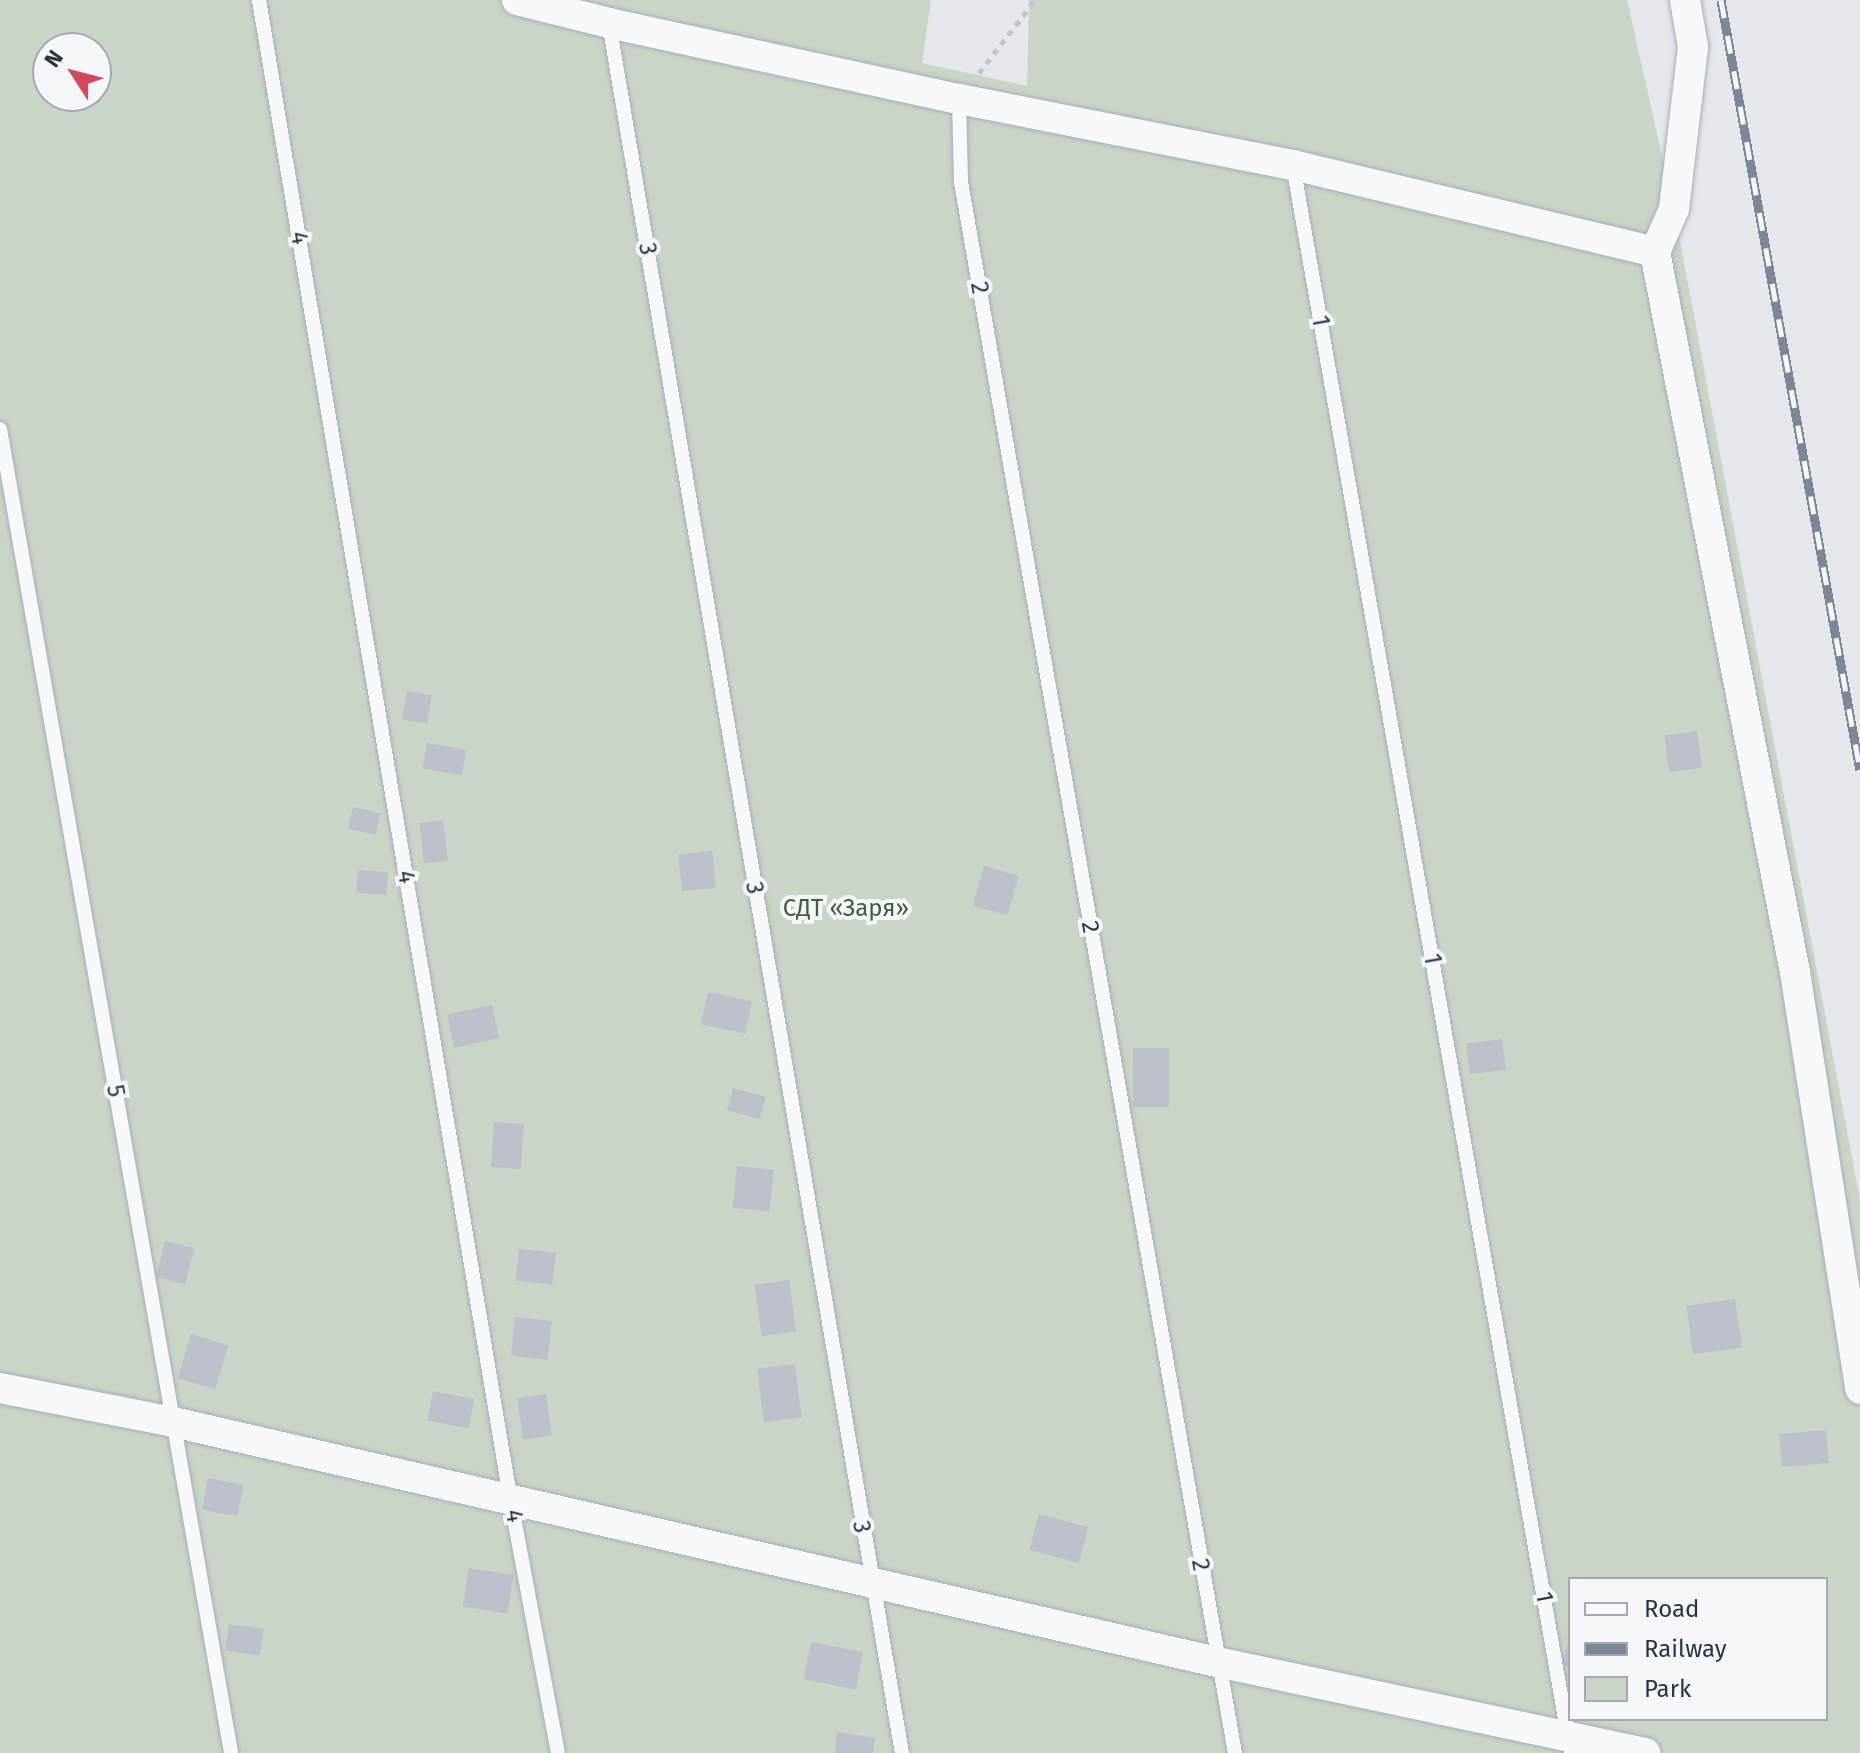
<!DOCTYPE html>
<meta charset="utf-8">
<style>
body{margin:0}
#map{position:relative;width:1860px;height:1753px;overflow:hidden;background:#e4e7ec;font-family:"Fira Sans",sans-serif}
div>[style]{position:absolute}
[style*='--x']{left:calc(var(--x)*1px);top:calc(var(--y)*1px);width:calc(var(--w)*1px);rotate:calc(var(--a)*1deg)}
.green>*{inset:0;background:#c9d6c5}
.building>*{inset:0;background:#bbc0ca;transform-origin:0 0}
.path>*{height:5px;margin-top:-2.5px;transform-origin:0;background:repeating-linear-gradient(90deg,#c2c5cb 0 6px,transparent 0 12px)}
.roads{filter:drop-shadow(0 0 2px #a9aeb7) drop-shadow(0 0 2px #a9aeb7)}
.service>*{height:14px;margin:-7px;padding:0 7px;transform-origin:7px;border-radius:7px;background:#f7f8fa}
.minor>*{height:30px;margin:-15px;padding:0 15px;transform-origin:15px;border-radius:15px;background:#f7f8fa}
.rail>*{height:9px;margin-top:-4.5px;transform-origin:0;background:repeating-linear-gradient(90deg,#f4f6f9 0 18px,#7d8696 0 36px);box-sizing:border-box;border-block:2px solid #7d8696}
span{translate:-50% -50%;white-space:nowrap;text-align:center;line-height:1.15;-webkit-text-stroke:8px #f4f6f9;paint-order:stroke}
.street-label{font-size:24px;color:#2b3445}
.park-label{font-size:24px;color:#3f6138}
.legend{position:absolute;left:1568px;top:1577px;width:260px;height:144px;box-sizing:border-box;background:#f4f6f9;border:2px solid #a4a8b1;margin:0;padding:10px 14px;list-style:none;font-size:24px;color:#2b3445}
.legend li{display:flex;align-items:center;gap:16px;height:40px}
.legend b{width:40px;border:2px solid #a4a8b1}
.north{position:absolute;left:32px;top:32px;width:80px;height:80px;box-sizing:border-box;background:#f4f6f9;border:2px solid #a4a8b1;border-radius:50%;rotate:306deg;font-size:22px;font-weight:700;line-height:32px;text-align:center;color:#2b3445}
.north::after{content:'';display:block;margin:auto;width:28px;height:36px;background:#d1495b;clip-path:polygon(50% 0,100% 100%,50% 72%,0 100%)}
</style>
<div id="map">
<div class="green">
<i style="clip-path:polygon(evenodd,0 0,931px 0,922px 63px,1027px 86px,1029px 0,1627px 0,1674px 209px,1860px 1200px,1860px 1753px,0 1753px,0 0,48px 48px,96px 48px,96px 96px,48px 96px,48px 48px,0 0,1570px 1579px,1826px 1579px,1826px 1719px,1570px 1719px,1570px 1579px)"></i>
</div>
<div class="building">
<i style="left:407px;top:691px;width:25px;height:29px;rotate:9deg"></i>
<i style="left:1697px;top:731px;width:37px;height:33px;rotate:82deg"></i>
<i style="left:427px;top:743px;width:40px;height:26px;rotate:10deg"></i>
<i style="left:353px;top:807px;width:28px;height:22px;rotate:13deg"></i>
<i style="left:443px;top:820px;width:41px;height:24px;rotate:83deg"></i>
<i style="left:712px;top:851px;width:37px;height:34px;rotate:84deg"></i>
<i style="left:984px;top:866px;width:36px;height:41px;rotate:16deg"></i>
<i style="left:358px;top:870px;width:30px;height:23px;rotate:4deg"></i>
<i style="left:708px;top:992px;width:45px;height:33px;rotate:12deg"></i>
<i style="left:492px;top:1005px;width:34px;height:46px;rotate:78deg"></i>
<i style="left:1502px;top:1039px;width:31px;height:36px;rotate:83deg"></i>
<i style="left:1133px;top:1048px;width:36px;height:59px"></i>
<i style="left:733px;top:1088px;width:34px;height:23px;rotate:15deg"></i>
<i style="left:494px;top:1122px;width:30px;height:45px;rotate:4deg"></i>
<i style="left:737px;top:1166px;width:37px;height:42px;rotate:6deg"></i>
<i style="left:165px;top:1241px;width:30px;height:37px;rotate:14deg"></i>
<i style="left:519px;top:1249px;width:37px;height:32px;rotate:6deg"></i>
<i style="left:789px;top:1280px;width:52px;height:35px;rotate:82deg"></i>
<i style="left:1735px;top:1299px;width:49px;height:49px;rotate:82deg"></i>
<i style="left:515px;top:1317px;width:37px;height:39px;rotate:6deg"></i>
<i style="left:191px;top:1334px;width:39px;height:46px;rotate:17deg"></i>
<i style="left:795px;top:1364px;width:54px;height:38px;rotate:83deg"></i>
<i style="left:433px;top:1391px;width:42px;height:30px;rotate:11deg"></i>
<i style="left:546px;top:1394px;width:42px;height:29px;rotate:82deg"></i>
<i style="left:1826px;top:1430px;width:33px;height:47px;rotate:85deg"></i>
<i style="left:208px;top:1478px;width:36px;height:32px;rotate:11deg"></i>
<i style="left:1039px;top:1514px;width:51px;height:37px;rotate:15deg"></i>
<i style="left:469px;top:1568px;width:45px;height:39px;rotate:9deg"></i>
<i style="left:229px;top:1624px;width:35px;height:27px;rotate:8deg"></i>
<i style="clip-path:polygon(1569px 1638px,1570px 1638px,1570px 1667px,1562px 1665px)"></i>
<i style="left:811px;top:1642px;width:53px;height:38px;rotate:11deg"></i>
<i style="clip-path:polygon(837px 1732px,875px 1738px,873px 1753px,835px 1753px)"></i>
</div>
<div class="path">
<i style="--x:979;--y:73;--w:92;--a:-52.5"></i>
</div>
<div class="roads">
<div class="service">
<i style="--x:259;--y:0;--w:1523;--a:80.48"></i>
<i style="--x:511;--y:1502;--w:255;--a:79.4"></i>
<i style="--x:609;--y:23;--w:1755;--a:80.39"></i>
<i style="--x:959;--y:99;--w:83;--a:88.6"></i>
<i style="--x:961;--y:182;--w:1595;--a:80.11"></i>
<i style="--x:1293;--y:165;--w:1612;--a:80.07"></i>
<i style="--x:0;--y:429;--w:1344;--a:80.1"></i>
</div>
<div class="minor">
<i style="--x:517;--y:0;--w:95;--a:14"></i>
<i style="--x:609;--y:23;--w:358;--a:12.3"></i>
<i style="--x:959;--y:99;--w:340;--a:11.2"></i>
<i style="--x:1293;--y:165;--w:372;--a:13.5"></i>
<i style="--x:1685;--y:0;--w:48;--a:80.3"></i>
<i style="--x:1693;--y:47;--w:163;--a:96.7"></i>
<i style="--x:1674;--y:209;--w:47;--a:113.8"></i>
<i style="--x:1655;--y:252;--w:733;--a:79"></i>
<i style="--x:1795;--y:972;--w:422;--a:81.1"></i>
<i style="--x:0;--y:1388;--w:176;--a:11.1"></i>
<i style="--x:173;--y:1422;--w:1071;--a:12.95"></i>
<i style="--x:1217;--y:1662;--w:438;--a:12"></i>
</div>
</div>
<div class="rail">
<i style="--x:1721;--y:0;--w:782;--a:79.77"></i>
</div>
<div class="street-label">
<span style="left:299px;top:238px;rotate:80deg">4</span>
<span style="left:647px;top:249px;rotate:80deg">3</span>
<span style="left:979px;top:288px;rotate:80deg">2</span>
<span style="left:1320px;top:321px;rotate:80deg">1</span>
<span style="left:406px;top:877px;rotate:80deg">4</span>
<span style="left:754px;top:888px;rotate:80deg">3</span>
<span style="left:1090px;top:927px;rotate:80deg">2</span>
<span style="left:1432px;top:959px;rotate:80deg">1</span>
<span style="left:115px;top:1091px;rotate:80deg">5</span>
<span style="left:514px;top:1516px;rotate:80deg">4</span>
<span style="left:861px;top:1527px;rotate:80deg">3</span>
<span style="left:1200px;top:1565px;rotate:80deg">2</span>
<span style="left:1544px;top:1597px;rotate:80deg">1</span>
</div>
<div class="park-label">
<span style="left:846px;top:909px">СДТ «Заря»</span>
</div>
<ul class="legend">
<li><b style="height:10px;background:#f7f8fa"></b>Road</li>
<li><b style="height:10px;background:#7d8696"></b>Railway</li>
<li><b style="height:22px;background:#c9d6c5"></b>Park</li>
</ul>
<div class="north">N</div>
</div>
